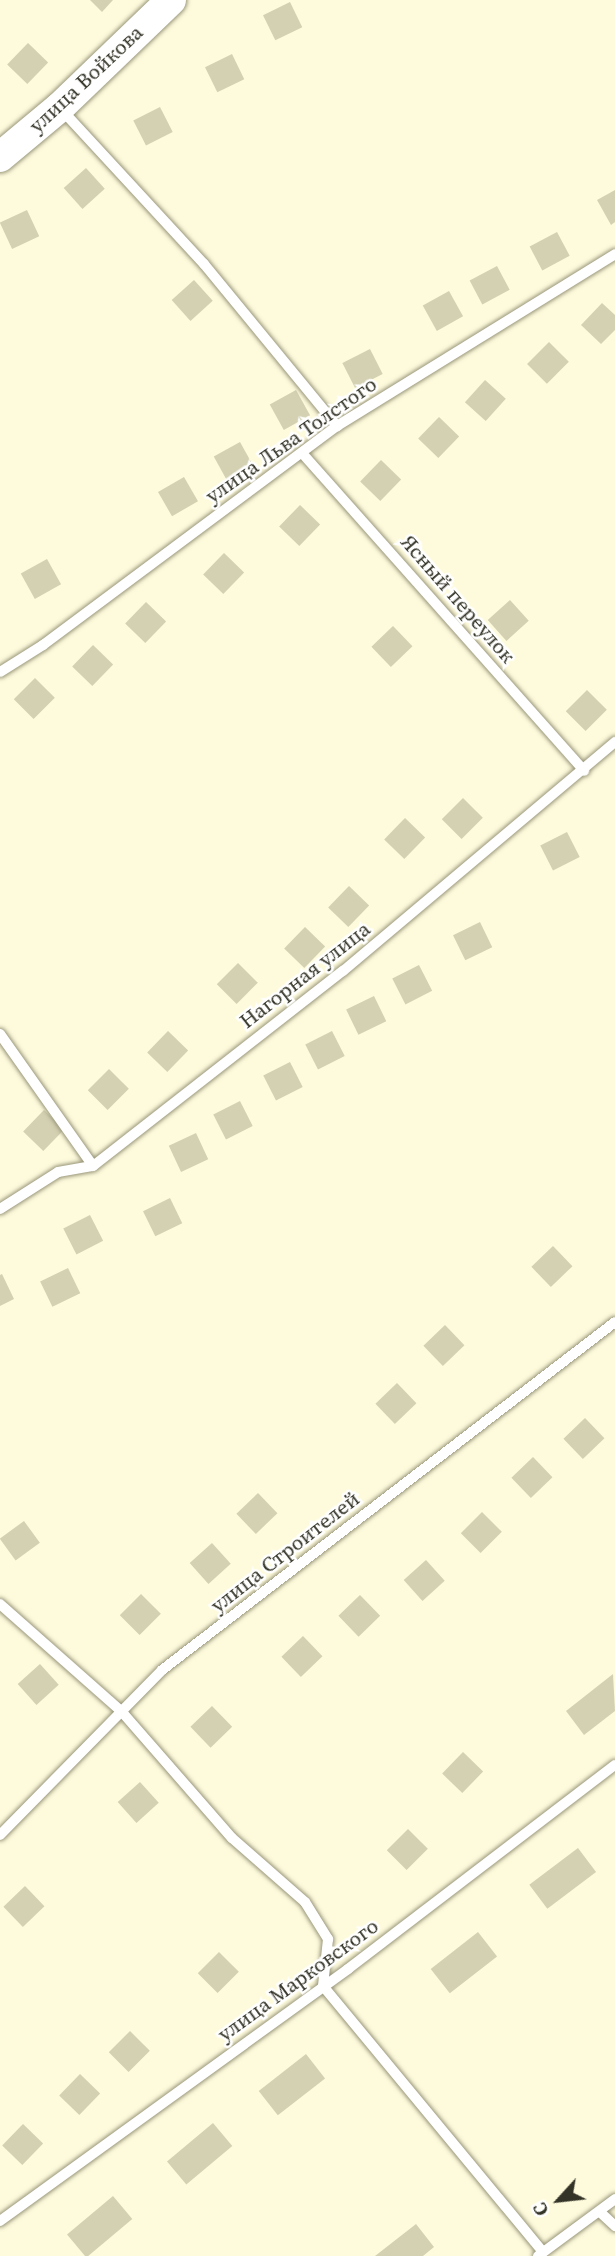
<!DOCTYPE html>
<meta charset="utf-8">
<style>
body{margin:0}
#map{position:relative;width:615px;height:2256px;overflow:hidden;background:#fefbdd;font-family:"Source Serif 4",serif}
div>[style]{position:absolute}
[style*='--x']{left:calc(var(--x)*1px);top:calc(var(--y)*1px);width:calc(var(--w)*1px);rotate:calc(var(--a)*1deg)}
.building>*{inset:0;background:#d4d1b3;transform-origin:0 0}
.roads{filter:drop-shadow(0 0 2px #99967a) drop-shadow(0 0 2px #99967a)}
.lane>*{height:10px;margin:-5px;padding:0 5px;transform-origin:5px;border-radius:5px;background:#fff}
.secondary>*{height:30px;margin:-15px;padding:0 15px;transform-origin:15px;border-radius:15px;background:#fff}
span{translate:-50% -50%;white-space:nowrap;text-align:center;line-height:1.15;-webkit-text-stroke:5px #fff;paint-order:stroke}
.street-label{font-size:21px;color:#343327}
.north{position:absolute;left:524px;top:2165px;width:70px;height:70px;-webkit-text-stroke:5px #fff;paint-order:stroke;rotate:243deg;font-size:19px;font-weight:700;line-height:28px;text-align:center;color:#343327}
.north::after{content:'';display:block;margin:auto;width:24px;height:32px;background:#343327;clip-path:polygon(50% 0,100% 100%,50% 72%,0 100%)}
</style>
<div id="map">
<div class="building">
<i style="clip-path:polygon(90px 0,113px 0,102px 12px)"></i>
<i style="left:290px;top:2px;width:28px;height:30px;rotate:64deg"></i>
<i style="left:28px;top:43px;width:28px;height:30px;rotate:44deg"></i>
<i style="left:232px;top:54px;width:28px;height:30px;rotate:64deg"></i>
<i style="left:160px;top:107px;width:28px;height:30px;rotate:63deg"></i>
<i style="left:86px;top:168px;width:28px;height:30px;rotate:48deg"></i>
<i style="clip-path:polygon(615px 190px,615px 222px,611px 225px,597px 200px)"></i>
<i style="left:27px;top:210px;width:29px;height:30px;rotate:65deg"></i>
<i style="left:557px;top:232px;width:27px;height:31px;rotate:62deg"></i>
<i style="left:497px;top:266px;width:27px;height:31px;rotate:62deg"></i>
<i style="left:194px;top:280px;width:28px;height:30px;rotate:48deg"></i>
<i style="left:449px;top:291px;width:29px;height:30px;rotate:61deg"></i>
<i style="clip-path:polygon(602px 303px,615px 315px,615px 330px,601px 344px,581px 325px)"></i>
<i style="left:549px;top:342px;width:28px;height:31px;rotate:45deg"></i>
<i style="left:370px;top:349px;width:28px;height:31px;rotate:63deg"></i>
<i style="left:485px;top:380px;width:28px;height:30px;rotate:42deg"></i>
<i style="left:296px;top:390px;width:29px;height:30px;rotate:61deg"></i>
<i style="left:439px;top:417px;width:28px;height:30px;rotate:44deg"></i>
<i style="left:240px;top:442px;width:29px;height:30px;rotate:61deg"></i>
<i style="left:381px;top:460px;width:28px;height:30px;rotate:44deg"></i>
<i style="left:184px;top:477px;width:28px;height:30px;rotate:60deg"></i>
<i style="left:300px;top:505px;width:28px;height:30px;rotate:44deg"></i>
<i style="left:224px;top:553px;width:28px;height:30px;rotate:44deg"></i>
<i style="left:47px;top:559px;width:29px;height:30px;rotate:61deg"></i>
<i style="left:510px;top:600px;width:28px;height:30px;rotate:48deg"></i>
<i style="left:146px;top:602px;width:28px;height:30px;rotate:44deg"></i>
<i style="left:393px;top:626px;width:28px;height:30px;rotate:46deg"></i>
<i style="left:93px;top:645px;width:28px;height:30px;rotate:44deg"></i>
<i style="left:35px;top:678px;width:28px;height:30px;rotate:45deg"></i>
<i style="left:587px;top:690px;width:28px;height:30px;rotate:45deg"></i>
<i style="left:463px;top:798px;width:28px;height:30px;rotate:45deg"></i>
<i style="left:405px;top:818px;width:28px;height:30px;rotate:44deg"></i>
<i style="left:567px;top:832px;width:28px;height:30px;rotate:63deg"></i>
<i style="left:349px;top:886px;width:28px;height:30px;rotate:44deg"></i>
<i style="left:480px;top:922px;width:28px;height:30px;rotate:64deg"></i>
<i style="left:305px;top:927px;width:28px;height:30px;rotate:44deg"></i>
<i style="left:238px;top:963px;width:28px;height:30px;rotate:45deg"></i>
<i style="left:419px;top:965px;width:29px;height:30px;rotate:63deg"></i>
<i style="left:374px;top:996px;width:28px;height:31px;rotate:64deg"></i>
<i style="left:168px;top:1031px;width:28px;height:30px;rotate:44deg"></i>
<i style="left:332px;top:1031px;width:28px;height:30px;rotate:63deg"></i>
<i style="left:290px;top:1062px;width:28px;height:30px;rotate:63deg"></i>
<i style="left:109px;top:1069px;width:28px;height:30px;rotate:45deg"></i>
<i style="left:240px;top:1101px;width:28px;height:30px;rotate:63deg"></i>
<i style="left:44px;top:1110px;width:28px;height:30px;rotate:44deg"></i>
<i style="left:196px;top:1133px;width:29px;height:30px;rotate:65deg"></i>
<i style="left:170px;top:1198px;width:28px;height:30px;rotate:64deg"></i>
<i style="left:90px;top:1215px;width:29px;height:30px;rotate:63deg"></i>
<i style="left:553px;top:1246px;width:28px;height:30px;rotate:46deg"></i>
<i style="left:68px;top:1268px;width:28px;height:31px;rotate:64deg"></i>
<i style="clip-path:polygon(2px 1274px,14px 1299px,0 1306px,0 1275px)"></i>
<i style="left:445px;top:1325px;width:28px;height:30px;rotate:46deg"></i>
<i style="left:397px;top:1383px;width:28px;height:30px;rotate:46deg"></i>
<i style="left:585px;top:1418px;width:28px;height:30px;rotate:46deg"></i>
<i style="left:533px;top:1457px;width:28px;height:30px;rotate:46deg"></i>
<i style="left:258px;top:1493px;width:28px;height:30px;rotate:46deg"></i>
<i style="left:482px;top:1512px;width:28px;height:30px;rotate:45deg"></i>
<i style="left:24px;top:1521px;width:27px;height:30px;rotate:54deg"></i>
<i style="left:212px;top:1543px;width:28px;height:30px;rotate:48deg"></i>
<i style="left:426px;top:1560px;width:28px;height:30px;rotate:48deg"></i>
<i style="left:141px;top:1594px;width:28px;height:30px;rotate:45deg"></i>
<i style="left:360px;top:1595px;width:29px;height:30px;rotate:46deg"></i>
<i style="left:303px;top:1636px;width:28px;height:30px;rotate:46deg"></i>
<i style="left:40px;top:1664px;width:28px;height:30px;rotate:48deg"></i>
<i style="clip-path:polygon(613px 1674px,615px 1711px,584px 1735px,566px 1711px)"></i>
<i style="left:212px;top:1706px;width:29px;height:30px;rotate:46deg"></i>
<i style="left:463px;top:1752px;width:28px;height:30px;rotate:44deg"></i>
<i style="left:140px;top:1782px;width:28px;height:30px;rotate:48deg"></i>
<i style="left:408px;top:1829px;width:28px;height:30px;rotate:45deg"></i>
<i style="left:578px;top:1848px;width:30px;height:61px;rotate:53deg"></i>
<i style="left:25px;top:1886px;width:28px;height:30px;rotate:46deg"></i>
<i style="left:478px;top:1932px;width:31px;height:60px;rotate:52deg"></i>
<i style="left:219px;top:1952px;width:28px;height:30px;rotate:45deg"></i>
<i style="left:130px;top:2031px;width:28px;height:30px;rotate:45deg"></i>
<i style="left:306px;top:2054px;width:31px;height:60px;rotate:52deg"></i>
<i style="left:80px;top:2074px;width:28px;height:30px;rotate:44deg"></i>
<i style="left:213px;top:2123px;width:30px;height:60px;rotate:50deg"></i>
<i style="left:23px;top:2124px;width:28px;height:30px;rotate:44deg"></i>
<i style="left:113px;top:2196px;width:30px;height:60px;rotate:50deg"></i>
<i style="clip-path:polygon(416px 2224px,434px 2247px,423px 2256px,375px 2256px)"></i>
</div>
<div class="roads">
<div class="lane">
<i style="--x:61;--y:109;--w:211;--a:47.3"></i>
<i style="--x:204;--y:264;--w:210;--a:50.6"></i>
<i style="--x:302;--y:453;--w:425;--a:48.4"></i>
<i style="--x:0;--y:672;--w:51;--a:-32.1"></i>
<i style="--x:43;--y:645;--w:367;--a:-36.7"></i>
<i style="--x:337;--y:426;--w:327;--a:-31.7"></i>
<i style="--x:0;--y:1034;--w:161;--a:54.8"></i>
<i style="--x:0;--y:1209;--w:69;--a:-32.5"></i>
<i style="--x:58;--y:1172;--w:36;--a:-10"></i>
<i style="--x:93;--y:1166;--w:317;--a:-38"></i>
<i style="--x:343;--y:971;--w:356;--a:-40.1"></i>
<i style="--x:0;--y:1604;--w:163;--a:41.5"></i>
<i style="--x:122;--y:1712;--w:167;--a:48.9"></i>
<i style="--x:232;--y:1838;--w:97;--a:41.2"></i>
<i style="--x:305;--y:1902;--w:44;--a:58.1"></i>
<i style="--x:328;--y:1939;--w:47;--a:96.1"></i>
<i style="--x:323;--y:1986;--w:345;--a:50.4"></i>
<i style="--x:0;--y:1835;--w:231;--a:-45.5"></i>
<i style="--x:162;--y:1670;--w:571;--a:-37.53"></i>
<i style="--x:600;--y:2212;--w:21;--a:43"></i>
<i style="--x:0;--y:2221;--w:430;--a:-35.9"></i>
<i style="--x:348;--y:1969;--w:336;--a:-37.4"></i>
<i style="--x:538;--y:2256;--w:96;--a:-36.5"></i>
</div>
<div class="secondary">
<i style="--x:0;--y:157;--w:78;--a:-39.8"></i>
<i style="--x:60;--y:107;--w:154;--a:-43.9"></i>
</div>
</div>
<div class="street-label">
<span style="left:86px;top:79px;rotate:-43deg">улица Войкова</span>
<span style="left:291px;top:440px;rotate:-35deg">улица Льва Толстого</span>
<span style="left:458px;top:599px;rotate:49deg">Ясный переулок</span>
<span style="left:305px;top:975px;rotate:-38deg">Нагорная улица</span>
<span style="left:285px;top:1552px;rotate:-38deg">улица Строителей</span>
<span style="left:298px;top:1980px;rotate:-36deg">улица Марковского</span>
</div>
<div class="north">С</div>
</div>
